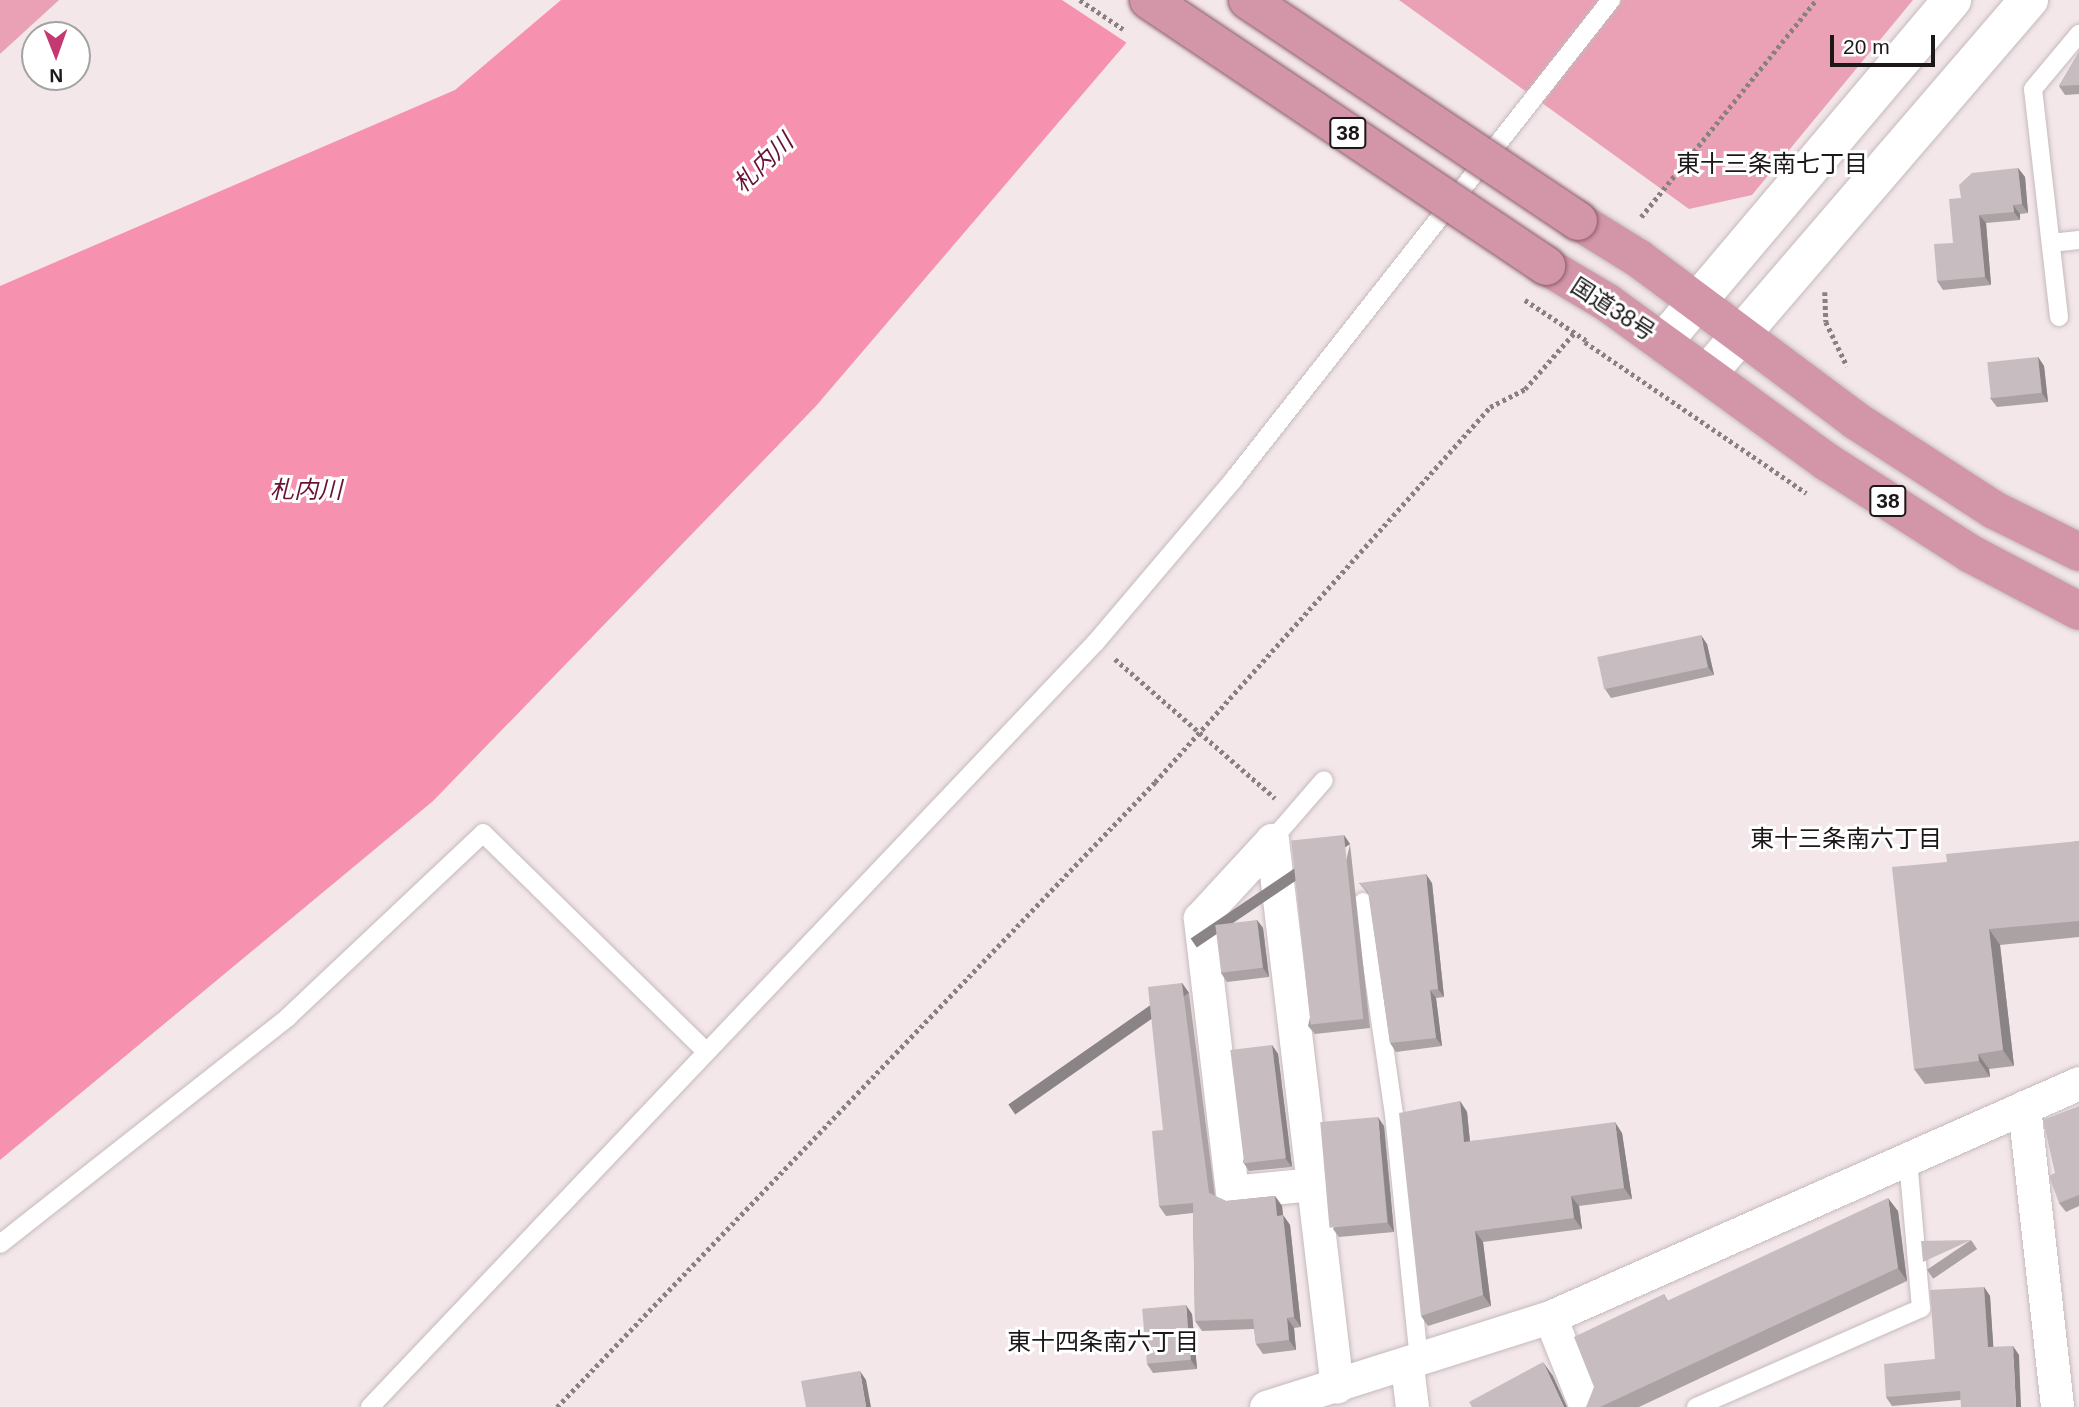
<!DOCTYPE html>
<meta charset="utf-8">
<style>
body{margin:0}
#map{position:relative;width:2079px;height:1407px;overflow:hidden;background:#f3e7ea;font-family:Helvetica,"Noto Sans JP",sans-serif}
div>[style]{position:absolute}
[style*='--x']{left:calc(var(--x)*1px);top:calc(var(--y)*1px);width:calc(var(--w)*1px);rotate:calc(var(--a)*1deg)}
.green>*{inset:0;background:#eaa0b5}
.water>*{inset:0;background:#f691b0}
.pier>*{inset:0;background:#f3e7ea}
.path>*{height:4.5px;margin-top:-2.25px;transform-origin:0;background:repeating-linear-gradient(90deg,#888082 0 3.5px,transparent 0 7px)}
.roads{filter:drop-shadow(0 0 2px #c5babc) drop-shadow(0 0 2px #c5babc)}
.service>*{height:18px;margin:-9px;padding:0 9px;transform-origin:9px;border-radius:9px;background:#fff}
.minor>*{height:33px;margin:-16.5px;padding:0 16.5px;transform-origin:16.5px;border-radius:16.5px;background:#fff}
.tertiary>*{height:38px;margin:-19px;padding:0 19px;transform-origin:19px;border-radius:19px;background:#fff}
.trunk>*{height:38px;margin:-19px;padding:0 19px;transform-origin:19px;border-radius:19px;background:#d296a8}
.path-bridge>*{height:4.5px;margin-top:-2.25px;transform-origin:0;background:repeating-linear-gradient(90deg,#888082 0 3.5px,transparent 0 7px)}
.bridges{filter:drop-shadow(0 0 2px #8a5968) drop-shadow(0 0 2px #8a5968)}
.trunk-bridge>*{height:38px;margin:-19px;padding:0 19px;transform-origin:19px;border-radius:19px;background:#d296a8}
.wall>*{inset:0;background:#aba2a4;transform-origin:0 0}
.shaded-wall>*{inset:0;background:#8b8486;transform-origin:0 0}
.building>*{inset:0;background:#c7bcbf;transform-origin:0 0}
span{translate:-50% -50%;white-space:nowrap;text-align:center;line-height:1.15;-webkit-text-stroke:6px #fff;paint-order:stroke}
.shield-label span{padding:2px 5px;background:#fff;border:2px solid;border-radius:5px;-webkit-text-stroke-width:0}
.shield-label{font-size:21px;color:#1c1819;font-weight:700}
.street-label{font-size:23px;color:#1c1819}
.water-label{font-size:24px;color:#6a1137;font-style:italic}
.neighbourhood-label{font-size:24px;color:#1c1819}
.north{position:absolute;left:21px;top:21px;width:70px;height:70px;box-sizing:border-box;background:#fff;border:2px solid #a4a3a3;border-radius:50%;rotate:179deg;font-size:19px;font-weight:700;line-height:28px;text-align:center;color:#1c1819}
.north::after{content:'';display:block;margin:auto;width:24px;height:32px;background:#c4396f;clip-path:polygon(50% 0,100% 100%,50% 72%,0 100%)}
.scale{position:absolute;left:1830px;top:35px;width:105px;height:32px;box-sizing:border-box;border:4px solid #1c1819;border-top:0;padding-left:9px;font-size:21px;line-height:24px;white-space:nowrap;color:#1c1819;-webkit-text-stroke:5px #fff;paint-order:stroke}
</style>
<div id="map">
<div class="green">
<i style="clip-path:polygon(0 0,59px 0,0 54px)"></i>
<i style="clip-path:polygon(1399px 0,1913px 0,1752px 195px,1689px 209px)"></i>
</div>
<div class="water">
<i style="clip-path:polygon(561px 0,1163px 0,816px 406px,433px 801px,0 1160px,0 286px,455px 90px)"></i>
</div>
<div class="pier">
<i style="clip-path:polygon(1062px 0,1166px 0,1130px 45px)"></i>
</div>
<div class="path">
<i style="--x:1641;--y:217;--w:279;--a:-51.1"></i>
<i style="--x:1825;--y:292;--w:30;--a:88"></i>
<i style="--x:1826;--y:322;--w:49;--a:64.5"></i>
<i style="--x:1525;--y:300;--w:73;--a:33.3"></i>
<i style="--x:1585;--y:342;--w:268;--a:34.3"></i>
<i style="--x:1115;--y:659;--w:212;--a:41"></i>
<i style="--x:557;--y:1407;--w:865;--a:-46.26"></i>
<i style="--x:1155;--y:782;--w:503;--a:-48.22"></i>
<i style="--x:1490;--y:407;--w:39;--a:-27"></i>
<i style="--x:1525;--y:389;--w:74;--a:-48.8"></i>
</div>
<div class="roads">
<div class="service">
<i style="--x:2051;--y:243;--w:28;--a:-6"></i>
<i style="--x:2059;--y:317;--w:229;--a:-96.5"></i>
<i style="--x:2033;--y:89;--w:72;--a:-50.1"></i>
<i style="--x:1272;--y:840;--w:79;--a:-49.1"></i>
<i style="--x:1363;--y:902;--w:214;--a:81.7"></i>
<i style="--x:1394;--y:1114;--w:249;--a:84.2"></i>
<i style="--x:0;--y:1244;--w:367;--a:-38.2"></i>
<i style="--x:288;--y:1017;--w:268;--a:-43.3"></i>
<i style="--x:483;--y:833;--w:313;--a:44.4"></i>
<i style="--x:370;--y:1407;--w:1055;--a:-46.5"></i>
<i style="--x:1096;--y:642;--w:214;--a:-49.7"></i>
<i style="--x:1234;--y:479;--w:610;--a:-51.8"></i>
<i style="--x:1696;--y:1407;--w:246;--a:-23.7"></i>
<i style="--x:1921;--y:1308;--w:151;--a:-95"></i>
</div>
<div class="minor">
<i style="--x:2024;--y:1107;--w:302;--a:83.7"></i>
<i style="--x:1313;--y:1184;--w:81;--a:174.4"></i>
<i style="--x:1232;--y:1192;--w:276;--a:-96.7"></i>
<i style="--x:1200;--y:918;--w:106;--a:-47.3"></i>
<i style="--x:1272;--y:840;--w:346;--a:83.2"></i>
<i style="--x:1313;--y:1184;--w:204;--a:83.3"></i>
<i style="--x:1550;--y:1317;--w:97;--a:68.2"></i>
<i style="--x:1407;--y:1366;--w:41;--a:83"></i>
<i style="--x:1266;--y:1407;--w:298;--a:-17.6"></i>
<i style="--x:1550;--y:1317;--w:578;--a:-23.86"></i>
</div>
<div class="tertiary">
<i style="--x:1663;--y:342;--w:448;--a:-49.8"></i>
<i style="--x:1707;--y:374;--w:494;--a:-49.3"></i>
</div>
<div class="trunk">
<i style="--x:1578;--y:221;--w:70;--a:31.7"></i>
<i style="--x:1638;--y:258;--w:271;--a:36.7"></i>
<i style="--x:1855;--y:420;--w:166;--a:32.9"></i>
<i style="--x:1994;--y:510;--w:95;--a:26.3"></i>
<i style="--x:1546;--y:266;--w:72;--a:30.8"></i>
<i style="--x:1608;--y:303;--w:271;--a:36"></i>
<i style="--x:1827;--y:462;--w:171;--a:32.6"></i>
<i style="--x:1971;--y:554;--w:122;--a:27.8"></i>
</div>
</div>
<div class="path-bridge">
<i style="--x:1080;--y:0;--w:52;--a:34"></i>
</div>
<div class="bridges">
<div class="trunk-bridge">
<i style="--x:1149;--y:0;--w:478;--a:33.8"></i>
<i style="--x:1248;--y:0;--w:397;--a:33.8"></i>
</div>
</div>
<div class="wall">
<i style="clip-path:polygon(2079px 52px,2079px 94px,2065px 95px,2059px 86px)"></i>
<i style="clip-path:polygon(2018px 168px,2025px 177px,2028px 213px,2020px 214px,2020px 220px,1986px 223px,1991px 285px,1943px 290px,1937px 281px,1953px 243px)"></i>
<i style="clip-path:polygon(2038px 357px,2044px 366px,2048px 402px,1997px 407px,1990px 398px)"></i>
<i style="clip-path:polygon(1707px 644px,1714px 675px,1611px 698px,1605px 689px)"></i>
<i style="clip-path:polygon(2079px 841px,2079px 937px,2000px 945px,2014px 1066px,1989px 1069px,1990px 1077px,1925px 1084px,1914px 1069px,1947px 862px)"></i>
<i style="clip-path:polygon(1350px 844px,1370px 1028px,1315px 1034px,1308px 1026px)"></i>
<i style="clip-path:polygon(1359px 883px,1432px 883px,1444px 997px,1436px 998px,1442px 1046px,1396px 1052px,1390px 1043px,1369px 895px)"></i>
<i style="clip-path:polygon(1257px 920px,1263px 928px,1269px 977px,1227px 982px,1221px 973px)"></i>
<i style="clip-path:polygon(1182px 983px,1189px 993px,1215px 1196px,1226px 1201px,1275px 1196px,1282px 1206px,1283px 1215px,1290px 1225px,1301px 1327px,1294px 1328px,1296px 1350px,1263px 1354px,1256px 1344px,1254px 1329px,1202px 1331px,1195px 1321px,1193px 1213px,1166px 1216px,1159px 1206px,1163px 1130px)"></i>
<i style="clip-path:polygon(1272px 1045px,1278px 1054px,1292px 1167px,1249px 1171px,1243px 1162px)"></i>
<i style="clip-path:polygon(1460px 1101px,1467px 1112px,1470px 1141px,1622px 1133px,1632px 1199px,1579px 1206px,1582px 1229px,1483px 1242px,1491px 1306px,1428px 1326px,1421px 1316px)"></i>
<i style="clip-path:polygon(2079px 1106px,2079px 1206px,2066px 1212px,2059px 1203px,2055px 1173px)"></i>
<i style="clip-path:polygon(1384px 1126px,1394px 1232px,1339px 1237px,1333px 1229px)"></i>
<i style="clip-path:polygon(1898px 1211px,1907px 1281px,1639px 1407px,1586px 1407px,1664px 1294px,1668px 1301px)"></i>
<i style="left:1971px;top:1240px;width:11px;height:53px;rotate:56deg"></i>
<i style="clip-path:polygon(1984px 1287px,1990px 1296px,1993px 1347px,2019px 1355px,1960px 1400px,1892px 1406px,1886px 1397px,1935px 1359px)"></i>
<i style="clip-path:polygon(1192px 1314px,1197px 1369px,1153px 1373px,1147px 1364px)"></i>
</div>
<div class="shaded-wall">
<i style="clip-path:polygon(2018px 168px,2025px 177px,2028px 213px,2022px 204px)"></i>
<i style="clip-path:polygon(2013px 205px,2020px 214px,2020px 220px,2014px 212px)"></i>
<i style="clip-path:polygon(1979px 215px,1986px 223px,1991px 285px,1985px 277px)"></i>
<i style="clip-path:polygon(2038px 357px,2044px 366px,2048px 402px,2042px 393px)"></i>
<i style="clip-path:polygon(1701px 635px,1707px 644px,1714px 675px,1708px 667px)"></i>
<i style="left:1344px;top:835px;width:11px;height:185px;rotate:56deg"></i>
<i style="clip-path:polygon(1426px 874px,1432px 883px,1444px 997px,1438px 989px)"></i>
<i style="clip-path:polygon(1257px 920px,1263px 928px,1269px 977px,1263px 968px)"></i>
<i style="clip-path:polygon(1989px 929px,2000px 945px,2014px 1066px,2003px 1050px)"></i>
<i style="left:1182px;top:983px;width:12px;height:212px;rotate:55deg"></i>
<i style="clip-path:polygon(1430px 990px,1436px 998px,1442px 1046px,1436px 1038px)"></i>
<i style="clip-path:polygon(1272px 1045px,1278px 1054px,1292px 1167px,1285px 1158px)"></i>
<i style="clip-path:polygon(1978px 1054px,1989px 1069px,1990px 1077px,1979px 1061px)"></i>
<i style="clip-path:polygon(1460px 1101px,1467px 1112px,1471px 1153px,1464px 1142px)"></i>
<i style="clip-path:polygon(1378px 1117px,1384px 1126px,1394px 1232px,1388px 1223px)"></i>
<i style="clip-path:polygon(1615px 1122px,1622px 1133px,1632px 1199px,1624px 1188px)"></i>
<i style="clip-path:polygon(1275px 1196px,1282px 1206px,1284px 1226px,1277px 1216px)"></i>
<i style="clip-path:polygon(1571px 1196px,1579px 1206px,1582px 1229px,1574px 1218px)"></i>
<i style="clip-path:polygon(1888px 1198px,1898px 1211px,1907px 1281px,1898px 1268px)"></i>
<i style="clip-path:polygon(1283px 1215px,1290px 1225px,1301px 1327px,1294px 1317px)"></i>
<i style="clip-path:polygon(1475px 1231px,1483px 1242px,1491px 1306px,1483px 1295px)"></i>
<i style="clip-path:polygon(1984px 1287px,1990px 1296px,1994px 1356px,1988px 1347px)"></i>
<i style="clip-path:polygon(1186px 1305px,1192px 1314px,1197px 1369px,1191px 1360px)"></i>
<i style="clip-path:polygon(1287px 1318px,1294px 1328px,1296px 1350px,1289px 1340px)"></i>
<i style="clip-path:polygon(2013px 1346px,2019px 1355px,2021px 1407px,2016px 1407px)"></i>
<i style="clip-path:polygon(1543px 1362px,1553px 1376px,1567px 1407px,1564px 1407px)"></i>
<i style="clip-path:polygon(860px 1371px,866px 1380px,871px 1407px,866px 1407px)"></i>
</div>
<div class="building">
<i style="clip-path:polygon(2079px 52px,2079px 85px,2059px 86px)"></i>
<i style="clip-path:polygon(2018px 168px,2022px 204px,2013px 205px,2014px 212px,1979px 215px,1985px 277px,1937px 281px,1934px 244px,1953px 243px,1949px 199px,1961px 198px,1959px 185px,1972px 173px)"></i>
<i style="left:2038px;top:357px;width:36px;height:51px;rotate:84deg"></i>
<i style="left:1701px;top:635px;width:33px;height:106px;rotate:78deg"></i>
<i style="left:1344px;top:835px;width:185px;height:53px;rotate:84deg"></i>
<i style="clip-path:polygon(2079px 841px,2079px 921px,1989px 929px,2003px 1050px,1978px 1054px,1979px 1061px,1914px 1069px,1892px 867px,1947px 862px,1946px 854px)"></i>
<i style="clip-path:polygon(1426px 874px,1438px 989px,1430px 990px,1436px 1038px,1390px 1043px,1368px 892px,1359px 883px)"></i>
<i style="left:1257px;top:920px;width:48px;height:42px;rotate:83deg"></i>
<i style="clip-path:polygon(1182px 983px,1209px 1193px,1226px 1201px,1275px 1196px,1277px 1216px,1283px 1215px,1294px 1317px,1287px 1318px,1289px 1340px,1256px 1344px,1253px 1319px,1195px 1321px,1193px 1203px,1159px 1206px,1152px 1131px,1163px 1130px,1148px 987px)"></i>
<i style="left:1272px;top:1045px;width:114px;height:42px;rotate:83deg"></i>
<i style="clip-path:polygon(1460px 1101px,1464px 1142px,1615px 1122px,1624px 1188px,1571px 1196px,1574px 1218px,1475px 1231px,1483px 1295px,1421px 1316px,1399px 1113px)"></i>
<i style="clip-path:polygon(2079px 1106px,2079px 1195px,2059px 1203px,2049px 1176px,2055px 1173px,2043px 1120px)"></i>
<i style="left:1378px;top:1117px;width:106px;height:58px;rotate:85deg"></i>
<i style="clip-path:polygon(1888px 1198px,1898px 1268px,1600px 1407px,1586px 1407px,1594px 1387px,1574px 1337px,1664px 1294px,1667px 1301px)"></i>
<i style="clip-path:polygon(1971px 1240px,1923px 1262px,1921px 1241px)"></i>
<i style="clip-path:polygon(1984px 1287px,1988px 1347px,2013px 1346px,2016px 1407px,1961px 1407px,1960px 1391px,1886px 1397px,1884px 1364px,1935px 1359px,1930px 1290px)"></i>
<i style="left:1186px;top:1305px;width:55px;height:44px;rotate:85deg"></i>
<i style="clip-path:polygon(1543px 1362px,1564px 1407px,1472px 1407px,1469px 1402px)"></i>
<i style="clip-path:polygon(860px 1371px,866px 1407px,806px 1407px,801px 1381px)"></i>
</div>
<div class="shield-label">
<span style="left:1348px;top:133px">38</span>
<span style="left:1888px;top:501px">38</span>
</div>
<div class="street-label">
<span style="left:1613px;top:309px;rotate:33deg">国道38号</span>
</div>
<div class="water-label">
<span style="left:763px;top:163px;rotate:-44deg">札内川</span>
<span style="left:306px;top:490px">札内川</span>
</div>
<div class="neighbourhood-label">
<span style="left:1772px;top:164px">東十三条南七丁目</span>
<span style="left:1846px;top:839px">東十三条南六丁目</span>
<span style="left:1103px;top:1342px">東十四条南六丁目</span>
</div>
<div class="north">N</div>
<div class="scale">20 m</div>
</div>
